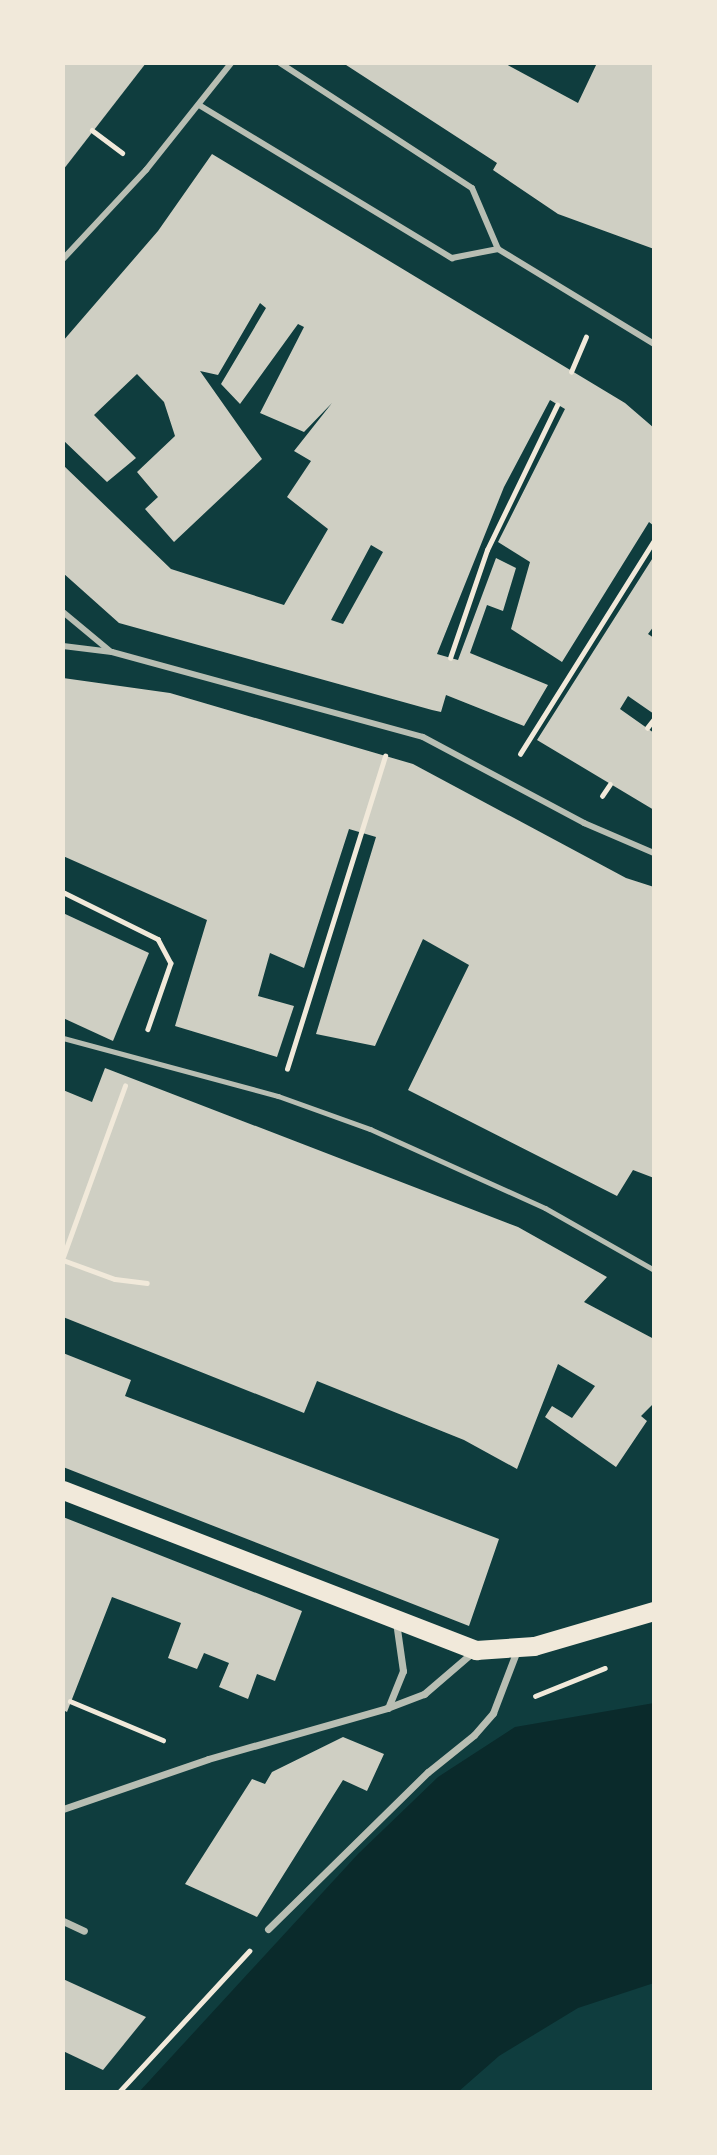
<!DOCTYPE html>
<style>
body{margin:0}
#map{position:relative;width:717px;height:2155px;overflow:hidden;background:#0f3d3e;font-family:"Nunito Sans",sans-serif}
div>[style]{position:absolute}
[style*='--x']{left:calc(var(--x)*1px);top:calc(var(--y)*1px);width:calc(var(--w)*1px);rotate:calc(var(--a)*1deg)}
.water>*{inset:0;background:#0a2a2b}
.building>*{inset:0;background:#cfcfc3}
.path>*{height:4.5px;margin:-2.25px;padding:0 2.25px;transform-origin:2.25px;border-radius:2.25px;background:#f1e9da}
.service>*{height:5px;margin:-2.5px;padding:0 2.5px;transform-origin:2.5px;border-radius:2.5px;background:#b8beb3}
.pedestrian>*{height:6px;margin:-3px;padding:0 3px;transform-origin:3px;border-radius:3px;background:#b8beb3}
.minor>*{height:7px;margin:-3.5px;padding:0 3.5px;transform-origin:3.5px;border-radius:3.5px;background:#b8beb3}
.trunk>*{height:19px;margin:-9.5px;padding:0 9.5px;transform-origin:9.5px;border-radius:9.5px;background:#f1e9da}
span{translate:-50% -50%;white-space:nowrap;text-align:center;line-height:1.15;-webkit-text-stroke:5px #f1e9da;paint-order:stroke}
.frame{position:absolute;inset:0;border:65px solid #f1e9da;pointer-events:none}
</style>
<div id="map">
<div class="water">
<i style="clip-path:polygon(654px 1703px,654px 1983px,578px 2008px,499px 2056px,458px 2092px,139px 2092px,358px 1854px,438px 1777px,515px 1727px)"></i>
</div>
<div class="building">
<i style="clip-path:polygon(63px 63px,146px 63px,63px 170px)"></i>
<i style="clip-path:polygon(343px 63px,504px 63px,578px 103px,597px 63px,654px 63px,654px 249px,558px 214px,493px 170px,497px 163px)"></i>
<i style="clip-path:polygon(evenodd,212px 154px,625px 403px,654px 428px,654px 526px,649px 522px,562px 662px,511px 629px,530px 562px,498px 542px,565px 409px,550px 400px,504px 487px,437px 654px,458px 660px,496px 558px,516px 568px,503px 611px,487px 605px,470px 653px,548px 685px,524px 726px,446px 695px,441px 712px,432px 710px,119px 623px,63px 573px,63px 465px,171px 569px,284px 605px,328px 529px,287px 497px,311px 461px,294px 451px,332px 403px,304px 432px,260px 413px,304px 327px,298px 324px,240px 404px,221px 384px,266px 308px,260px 303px,218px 375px,200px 371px,262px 459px,174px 542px,145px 509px,158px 497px,137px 472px,175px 436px,164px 402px,137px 374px,94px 415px,136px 458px,107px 482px,63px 440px,63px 341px,158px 231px,212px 154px,371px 545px,383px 552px,343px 624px,331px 620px,371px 545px)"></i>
<i style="clip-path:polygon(654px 556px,654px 626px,648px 634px,654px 638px,654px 714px,628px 696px,620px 709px,654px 733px,654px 810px,537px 740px)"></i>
<i style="clip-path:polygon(63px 678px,170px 693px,413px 764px,626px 878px,654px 887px,654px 1178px,633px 1170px,617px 1196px,408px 1090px,469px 965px,423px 939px,375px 1046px,316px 1034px,376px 837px,349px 829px,304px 968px,270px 953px,258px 996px,294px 1006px,277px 1057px,175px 1026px,207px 920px,63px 856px)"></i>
<i style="clip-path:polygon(63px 913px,149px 953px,113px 1041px,63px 1018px)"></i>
<i style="clip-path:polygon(105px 1068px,518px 1227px,607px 1277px,584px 1302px,654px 1339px,654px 1403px,641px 1416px,647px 1421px,616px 1467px,545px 1417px,552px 1406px,572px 1418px,595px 1386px,558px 1364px,517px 1469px,464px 1440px,317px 1381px,304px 1413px,63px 1317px,63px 1090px,92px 1102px)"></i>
<i style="clip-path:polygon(63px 1353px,131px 1380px,125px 1396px,499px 1539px,469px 1626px,63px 1467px)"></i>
<i style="clip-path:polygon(63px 1517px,302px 1611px,275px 1681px,257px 1674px,248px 1699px,219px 1687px,229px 1663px,204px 1653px,197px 1669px,168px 1658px,181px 1623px,112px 1597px,67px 1712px,63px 1710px)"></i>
<i style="clip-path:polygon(343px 1737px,384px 1754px,367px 1791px,343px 1780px,257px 1917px,185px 1884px,252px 1779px,265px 1784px,272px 1772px)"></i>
<i style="clip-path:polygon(63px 1979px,146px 2017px,103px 2070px,63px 2051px)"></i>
</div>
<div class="path">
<i style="--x:92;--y:130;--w:38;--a:37"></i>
<i style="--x:571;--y:372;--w:38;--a:-67"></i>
<i style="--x:450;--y:658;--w:114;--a:-71.1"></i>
<i style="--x:487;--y:550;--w:161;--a:-64.2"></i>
<i style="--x:647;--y:728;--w:11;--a:-52"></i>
<i style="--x:520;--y:754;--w:252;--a:-57.9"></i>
<i style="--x:602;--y:796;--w:14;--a:-56"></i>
<i style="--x:63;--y:892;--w:106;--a:26.3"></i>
<i style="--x:158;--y:939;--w:27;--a:62"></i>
<i style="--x:171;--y:963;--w:70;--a:109.2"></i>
<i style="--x:287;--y:1069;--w:328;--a:-72.6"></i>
<i style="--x:63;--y:1257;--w:182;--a:-70.1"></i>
<i style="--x:63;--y:1260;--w:55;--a:20.1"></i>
<i style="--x:115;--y:1279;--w:32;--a:7"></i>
<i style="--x:535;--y:1696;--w:75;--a:-21.8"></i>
<i style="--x:70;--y:1701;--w:101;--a:22.8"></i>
<i style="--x:119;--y:2092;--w:192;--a:-47.3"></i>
</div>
<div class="service">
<i style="--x:63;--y:1038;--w:223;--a:15.1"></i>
<i style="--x:278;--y:1096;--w:98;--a:19.7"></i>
<i style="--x:370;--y:1129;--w:192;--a:24.3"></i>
<i style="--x:545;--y:1208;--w:125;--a:29.6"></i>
</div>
<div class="pedestrian">
<i style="--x:280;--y:63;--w:229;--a:33.1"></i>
<i style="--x:472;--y:188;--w:66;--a:66.9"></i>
<i style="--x:498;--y:249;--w:183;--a:31.3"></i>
<i style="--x:199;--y:105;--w:296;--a:31.2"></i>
<i style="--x:452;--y:258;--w:47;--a:-11.1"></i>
<i style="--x:63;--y:259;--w:122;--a:-47"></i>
<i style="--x:146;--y:170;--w:137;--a:-51.5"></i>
<i style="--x:63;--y:612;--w:61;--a:39.7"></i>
<i style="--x:63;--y:646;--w:49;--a:7"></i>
<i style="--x:112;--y:652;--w:322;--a:15.3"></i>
<i style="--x:423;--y:737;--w:183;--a:28.1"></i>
<i style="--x:584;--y:823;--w:76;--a:23.2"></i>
</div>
<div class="minor">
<i style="--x:388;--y:1708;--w:40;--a:-68"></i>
<i style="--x:403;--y:1671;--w:49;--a:-98.1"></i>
<i style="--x:63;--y:1809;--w:153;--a:-19"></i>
<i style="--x:208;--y:1759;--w:186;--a:-15.9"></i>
<i style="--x:387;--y:1708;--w:40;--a:-21"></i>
<i style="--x:424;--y:1694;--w:65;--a:-40.6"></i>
<i style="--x:63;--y:1921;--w:23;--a:25"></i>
<i style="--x:268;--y:1929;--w:224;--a:-44.5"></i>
<i style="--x:428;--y:1772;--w:59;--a:-38.8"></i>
<i style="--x:474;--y:1735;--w:29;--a:-49"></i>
<i style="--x:493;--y:1713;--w:67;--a:-69.1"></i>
</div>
<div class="trunk">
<i style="--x:63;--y:1490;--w:443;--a:21.2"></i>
<i style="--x:476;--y:1650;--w:58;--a:-3.9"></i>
<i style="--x:534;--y:1646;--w:125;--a:-16.3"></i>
</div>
<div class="frame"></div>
</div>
